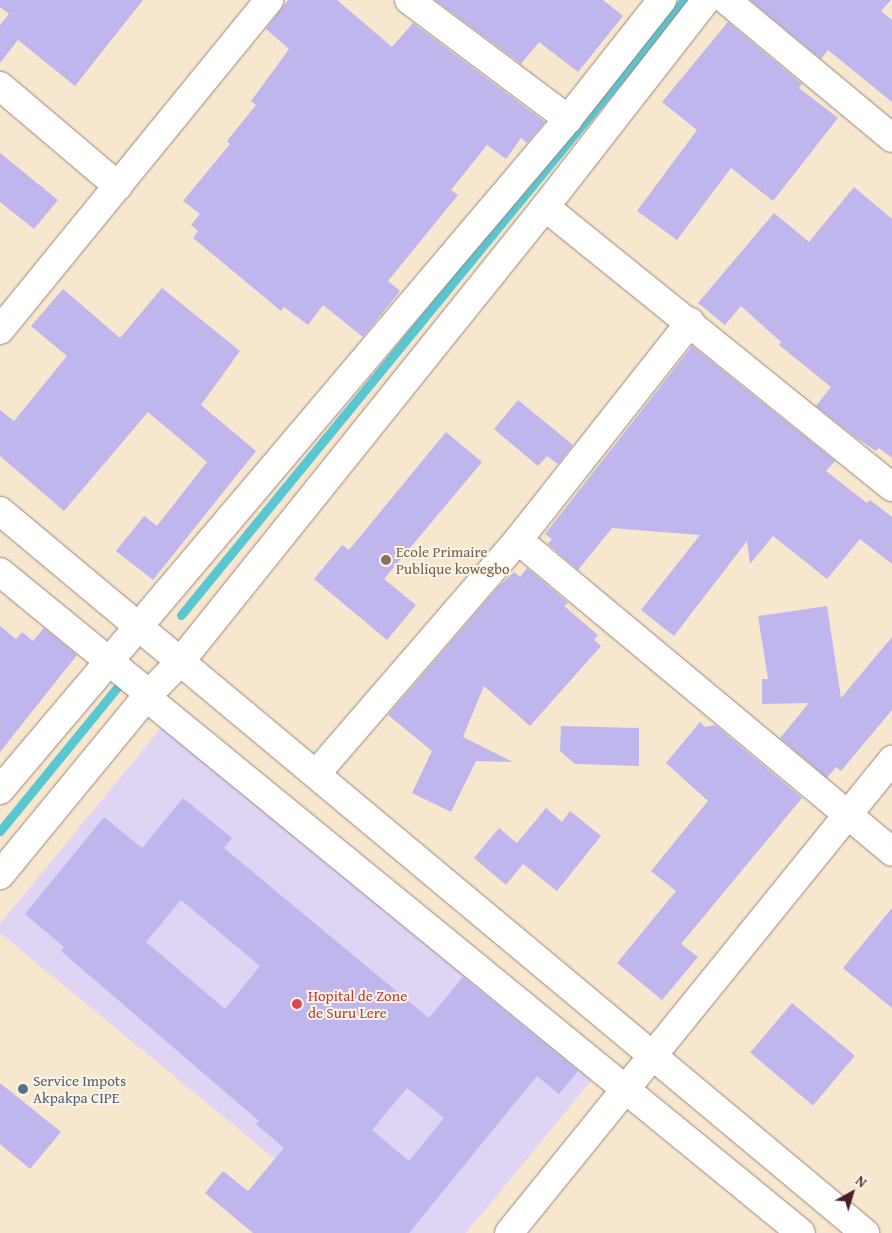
<!DOCTYPE html>
<style>
body{margin:0}
#map{position:relative;width:892px;height:1233px;overflow:hidden;background:#f7e7ce;font-family:"Gentium Book Plus",serif}
div>[style]{position:absolute}
[style*='--x']{left:calc(var(--x)*1px);top:calc(var(--y)*1px);width:calc(var(--w)*1px);rotate:calc(var(--a)*1deg)}
.built>*{inset:0;background:#e0d4f4}
.stream>*{height:9px;margin:-4.5px;padding:0 4.5px;transform-origin:4.5px;border-radius:4.5px;background:#59c6d1}
.building>*{inset:0;background:#bfb6ee;transform-origin:0 0}
.roads{filter:drop-shadow(0 0 1px #a0837c) drop-shadow(0 0 1px #a0837c)}
.street>*{height:28px;margin:-14px;padding:0 14px;transform-origin:14px;border-radius:14px;background:#fff}
.secondary>*{height:28px;margin:-14px;padding:0 14px;transform-origin:14px;border-radius:14px;background:#fff}
.dots>*{width:14px;height:14px;translate:-50% -50%;box-sizing:border-box;border:2px solid #fcf5e5;border-radius:50%}
span{translate:-50% -50%;white-space:nowrap;text-align:center;line-height:1.15;-webkit-text-stroke:4px #fcf5e5;paint-order:stroke}
.education-label{font-size:15px;color:#785e54}
.left{translate:0 -50%;text-align:left}
.health-label{font-size:15px;color:#be3a42}
.service-label{font-size:15px;color:#4e5e75}
.north{position:absolute;left:827px;top:1168px;width:50px;height:50px;-webkit-text-stroke:4px #fcf5e5;paint-order:stroke;rotate:39deg;font-size:14px;font-weight:700;line-height:20px;text-align:center;color:#4a1f2b}
.north::after{content:'';display:block;margin:auto;width:18px;height:22px;background:#4a1f2b;clip-path:polygon(50% 0,100% 100%,50% 72%,0 100%)}
</style>
<div id="map">
<div class="built">
<i style="clip-path:polygon(165px 723px,595px 1076px,466px 1233px,365px 1233px,0 933px,0 924px)"></i>
</div>
<div class="stream">
<i style="--x:181;--y:615;--w:795;--a:-50.72"></i>
<i style="--x:0;--y:831;--w:190;--a:-50.8"></i>
</div>
<div class="building">
<i style="clip-path:polygon(0 0,143px 0,75px 86px,18px 40px,0 63px,0 25px,9px 14px,0 7px)"></i>
<i style="clip-path:polygon(288px 0,337px 0,392px 47px,413px 23px,545px 122px,527px 143px,521px 138px,506px 159px,487px 145px,451px 190px,458px 195px,388px 281px,400px 291px,363px 337px,323px 305px,308px 325px,284px 307px,281px 311px,193px 238px,198px 231px,191px 225px,200px 214px,183px 201px,230px 144px,227px 141px,256px 105px,251px 101px,289px 49px,266px 29px)"></i>
<i style="clip-path:polygon(435px 0,603px 0,623px 16px,578px 72px,539px 42px,521px 64px)"></i>
<i style="clip-path:polygon(750px 0,891px 0,881px 11px,892px 20px,892px 102px,828px 50px,821px 59px)"></i>
<i style="clip-path:polygon(728px 22px,802px 84px,799px 88px,838px 118px,773px 201px,731px 168px,677px 240px,637px 211px,697px 130px,662px 102px)"></i>
<i style="clip-path:polygon(0 153px,58px 200px,34px 229px,0 202px)"></i>
<i style="clip-path:polygon(854px 187px,892px 219px,892px 458px,879px 448px,876px 451px,855px 437px,816px 406px,831px 387px,779px 345px,781px 342px,741px 306px,725px 325px,698px 303px,774px 213px,809px 242px)"></i>
<i style="clip-path:polygon(162px 288px,240px 351px,201px 405px,256px 451px,153px 580px,116px 551px,144px 516px,157px 526px,207px 462px,148px 412px,64px 511px,0 456px,0 410px,14px 421px,67px 356px,31px 326px,63px 289px,120px 338px)"></i>
<i style="clip-path:polygon(692px 346px,835px 461px,826px 471px,867px 503px,870px 500px,892px 517px,892px 564px,860px 539px,827px 579px,773px 536px,750px 564px,747px 541px,674px 636px,641px 610px,700px 535px,612px 528px,578px 570px,548px 544px,552px 539px,545px 534px)"></i>
<i style="clip-path:polygon(518px 400px,573px 445px,558px 464px,547px 456px,538px 466px,494px 429px)"></i>
<i style="clip-path:polygon(446px 432px,482px 462px,384px 579px,416px 605px,387px 640px,314px 579px,342px 545px,349px 550px)"></i>
<i style="clip-path:polygon(527px 568px,568px 603px,564px 606px,598px 635px,594px 640px,601px 646px,530px 726px,484px 686px,463px 737px,513px 762px,476px 761px,451px 812px,412px 793px,432px 751px,388px 715px,498px 587px,514px 572px,520px 577px)"></i>
<i style="clip-path:polygon(827px 606px,841px 698px,892px 637px,892px 710px,841px 771px,836px 767px,827px 778px,780px 738px,809px 703px,762px 704px,762px 679px,768px 679px,758px 616px)"></i>
<i style="clip-path:polygon(0 626px,16px 639px,22px 632px,33px 641px,44px 628px,77px 655px,0 752px)"></i>
<i style="clip-path:polygon(700px 722px,705px 727px,715px 725px,807px 802px,802px 798px,681px 944px,698px 957px,662px 1000px,617px 963px,676px 891px,651px 871px,708px 801px,666px 763px)"></i>
<i style="clip-path:polygon(561px 726px,639px 728px,639px 766px,575px 764px,560px 751px)"></i>
<i style="clip-path:polygon(evenodd,183px 798px,232px 838px,224px 848px,429px 1018px,463px 977px,578px 1071px,559px 1094px,537px 1076px,409px 1233px,253px 1233px,205px 1193px,223px 1171px,248px 1191px,284px 1148px,256px 1124px,259px 1121px,61px 951px,64px 947px,25px 914px,104px 817px,142px 848px,183px 798px,181px 900px,260px 966px,225px 1009px,146px 942px,181px 900px,183px 798px,407px 1088px,444px 1118px,409px 1161px,372px 1130px,407px 1088px)"></i>
<i style="clip-path:polygon(546px 808px,562px 822px,570px 811px,601px 836px,557px 891px,523px 864px,506px 885px,474px 858px,499px 828px,517px 843px)"></i>
<i style="clip-path:polygon(892px 908px,892px 1008px,843px 968px)"></i>
<i style="left:792px;top:1003px;width:82px;height:65px;rotate:40deg"></i>
<i style="clip-path:polygon(0 1083px,61px 1132px,30px 1169px,0 1144px)"></i>
</div>
<div class="roads">
<div class="street">
<i style="--x:409;--y:0;--w:199;--a:36.8"></i>
<i style="--x:726;--y:0;--w:216;--a:39.7"></i>
<i style="--x:0;--y:86;--w:155;--a:40.3"></i>
<i style="--x:545;--y:207;--w:446;--a:38.9"></i>
<i style="--x:0;--y:330;--w:426;--a:-50.8"></i>
<i style="--x:518;--y:540;--w:487;--a:39.8"></i>
<i style="--x:316;--y:774;--w:309;--a:-49.2"></i>
<i style="--x:518;--y:540;--w:278;--a:-51.7"></i>
<i style="--x:509;--y:1233;--w:609;--a:-51"></i>
</div>
<div class="secondary">
<i style="--x:0;--y:511;--w:1127;--a:39.85"></i>
<i style="--x:0;--y:572;--w:185;--a:39.3"></i>
<i style="--x:143;--y:689;--w:9;--a:69"></i>
<i style="--x:146;--y:697;--w:846;--a:39.29"></i>
<i style="--x:0;--y:790;--w:879;--a:-49.75"></i>
<i style="--x:568;--y:119;--w:152;--a:-51.7"></i>
<i style="--x:0;--y:875;--w:230;--a:-50.6"></i>
<i style="--x:146;--y:697;--w:49;--a:-45.8"></i>
<i style="--x:180;--y:662;--w:583;--a:-51.26"></i>
<i style="--x:545;--y:207;--w:262;--a:-52.1"></i>
</div>
</div>
<div class="dots">
<i style="left:386px;top:560px;background:#8d6e63"></i>
<i style="left:297px;top:1004px;background:#e0444e"></i>
<i style="left:23px;top:1089px;background:#5c6f8a"></i>
</div>
<div class="education-label">
<span class="left" style="left:396px;top:560px">Ecole Primaire<br>Publique kowegbo</span>
</div>
<div class="health-label">
<span class="left" style="left:308px;top:1004px">Hopital de Zone<br>de Suru Lere</span>
</div>
<div class="service-label">
<span class="left" style="left:33px;top:1089px">Service Impots<br>Akpakpa CIPE</span>
</div>
<div class="north">N</div>
</div>
